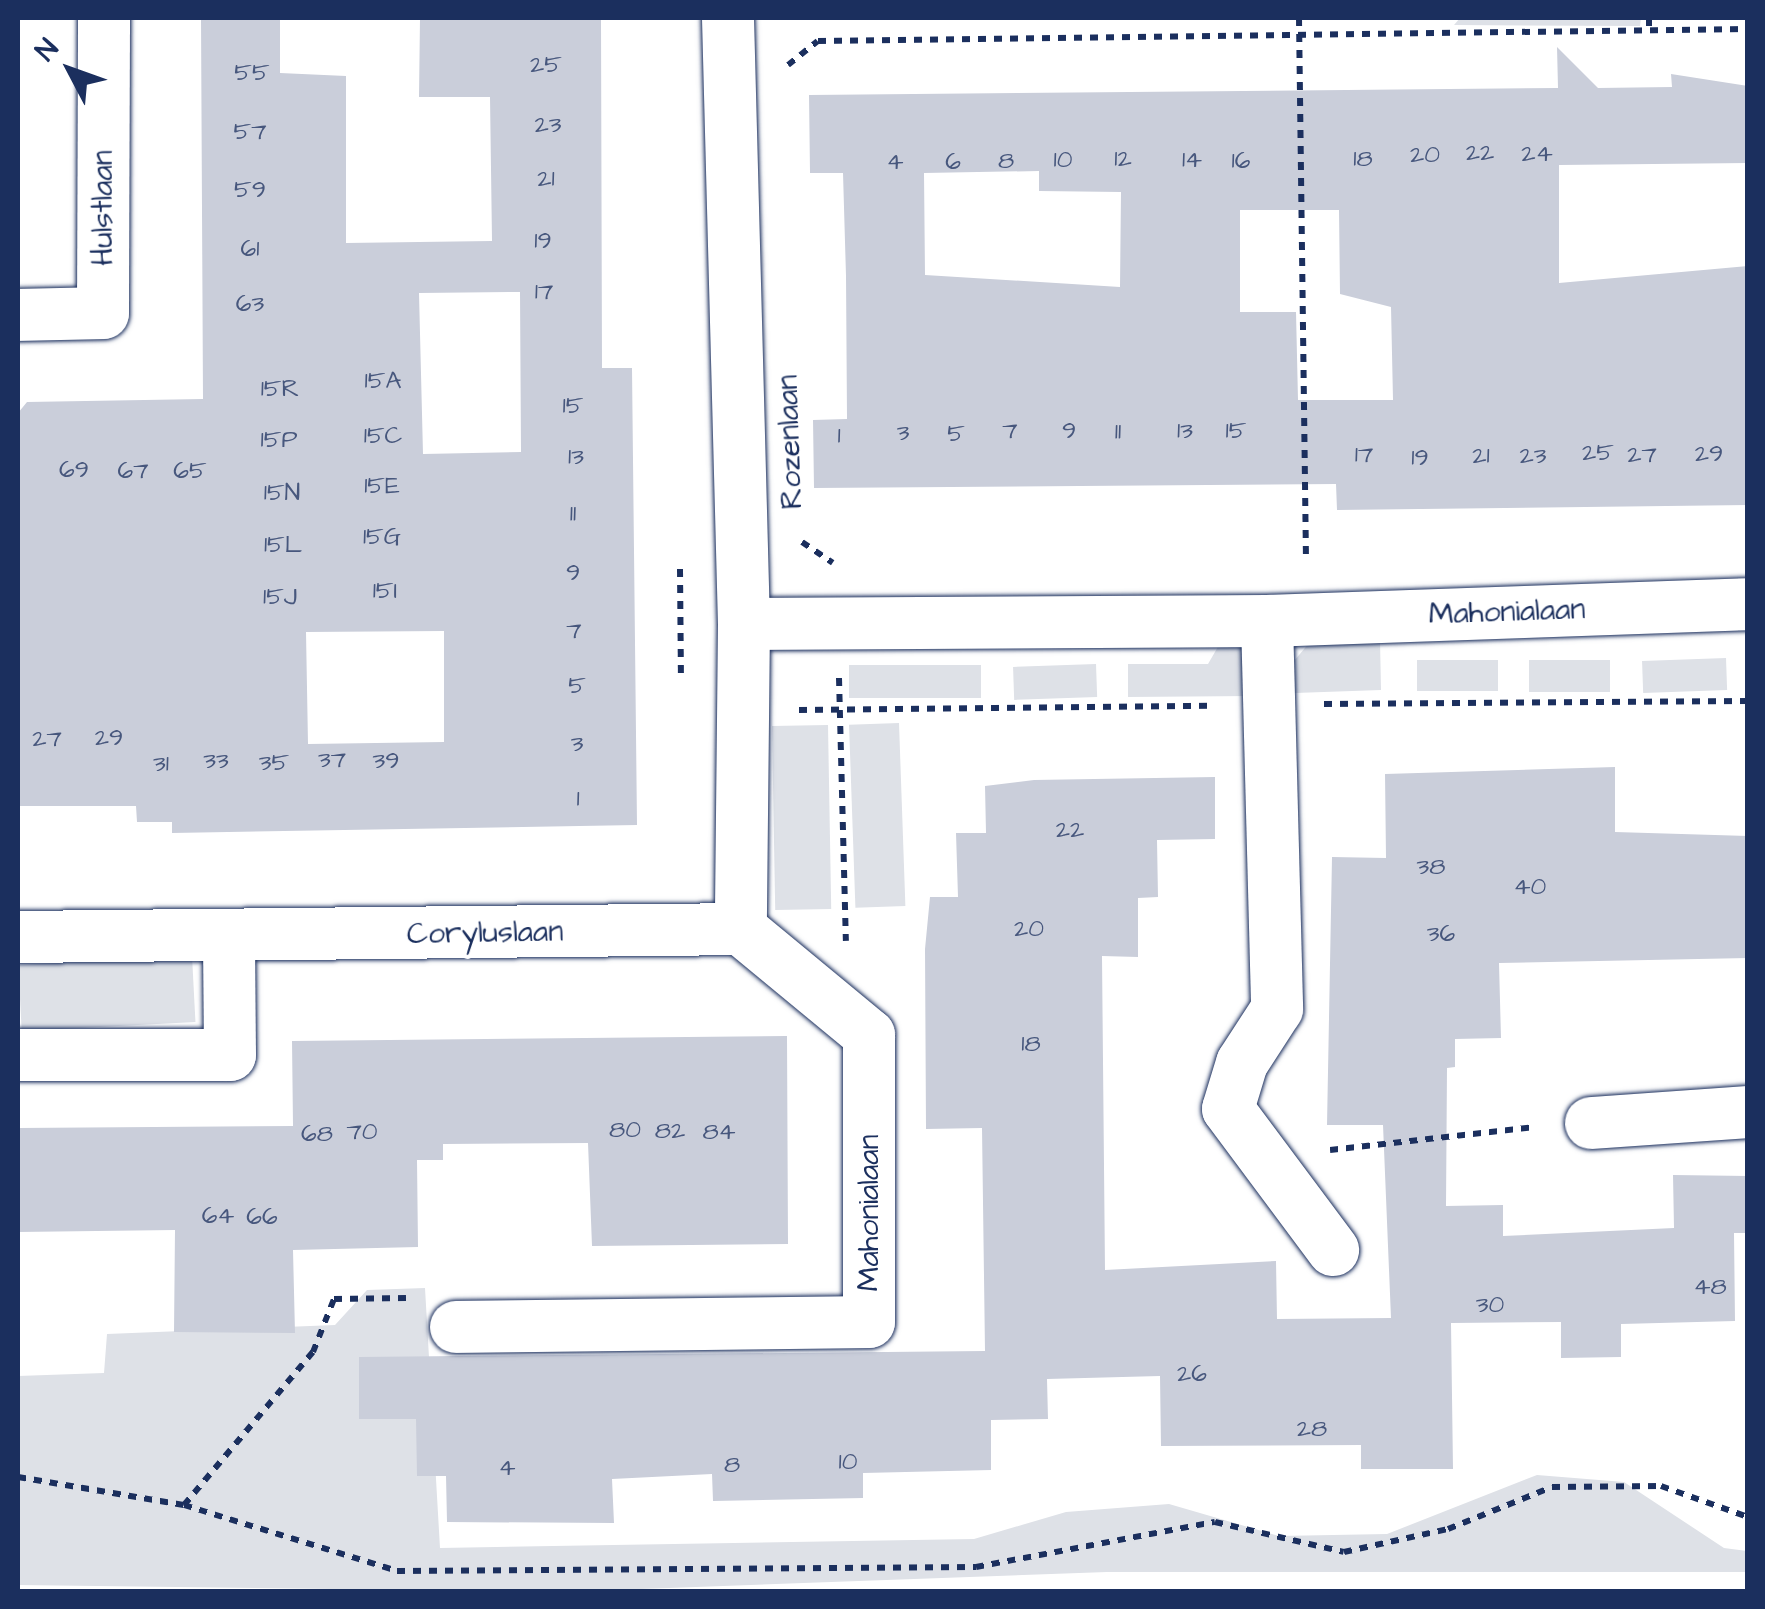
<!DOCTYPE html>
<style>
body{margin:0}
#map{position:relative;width:1765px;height:1609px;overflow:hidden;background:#fff;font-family:"Architects Daughter",sans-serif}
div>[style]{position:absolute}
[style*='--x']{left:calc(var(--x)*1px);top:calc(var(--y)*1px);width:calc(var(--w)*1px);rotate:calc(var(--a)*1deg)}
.green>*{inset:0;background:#dee1e7;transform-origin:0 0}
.building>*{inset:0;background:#caceda}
.path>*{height:6px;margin-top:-3px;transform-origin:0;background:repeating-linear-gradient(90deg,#1b2f5e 0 8px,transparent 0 16px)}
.roads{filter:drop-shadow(0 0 2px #1b2f5e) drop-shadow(0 0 2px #1b2f5e)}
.street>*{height:52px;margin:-26px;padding:0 26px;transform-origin:26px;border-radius:26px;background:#fff}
span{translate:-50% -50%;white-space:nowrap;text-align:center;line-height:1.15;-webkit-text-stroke:8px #fff;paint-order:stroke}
.number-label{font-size:25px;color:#47577d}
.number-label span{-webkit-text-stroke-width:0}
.street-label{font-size:30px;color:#1b2f5e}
.frame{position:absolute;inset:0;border:20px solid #1b2f5e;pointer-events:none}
.north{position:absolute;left:20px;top:20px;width:100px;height:100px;-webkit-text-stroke:8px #fff;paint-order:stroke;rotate:311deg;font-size:28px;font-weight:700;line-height:40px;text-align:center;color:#1b2f5e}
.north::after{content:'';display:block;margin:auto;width:35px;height:45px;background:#1b2f5e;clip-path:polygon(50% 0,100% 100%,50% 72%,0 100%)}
</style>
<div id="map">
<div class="green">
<i style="clip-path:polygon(1460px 18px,1641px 18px,1640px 26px,1454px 25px)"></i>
<i style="clip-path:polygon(1380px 640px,1381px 690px,1295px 693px,1294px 661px,1310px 642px)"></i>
<i style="clip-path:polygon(1219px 645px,1244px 647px,1252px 696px,1128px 697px,1128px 664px,1208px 664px)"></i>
<i style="left:1726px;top:658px;width:32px;height:84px;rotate:88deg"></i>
<i style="left:1498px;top:660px;width:31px;height:81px;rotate:90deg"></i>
<i style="left:1529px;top:660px;width:81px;height:32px"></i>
<i style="left:1096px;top:664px;width:33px;height:83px;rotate:88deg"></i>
<i style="left:981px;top:665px;width:33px;height:132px;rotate:90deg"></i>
<i style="left:899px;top:723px;width:183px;height:50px;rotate:88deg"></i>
<i style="left:828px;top:725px;width:184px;height:56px;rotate:89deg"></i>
<i style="left:192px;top:956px;width:66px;height:174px;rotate:87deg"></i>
<i style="clip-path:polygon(425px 1288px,440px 1548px,974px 1539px,1066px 1512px,1169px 1504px,1279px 1536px,1387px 1534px,1537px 1475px,1624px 1482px,1724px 1548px,1747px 1551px,1747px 1572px,1107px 1572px,560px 1592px,18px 1585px,18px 1376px,104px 1373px,107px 1334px,335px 1325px,367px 1290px)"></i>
</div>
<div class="building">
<i style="clip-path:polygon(evenodd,201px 18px,280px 18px,280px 73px,346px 76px,346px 243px,492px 241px,490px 97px,419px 97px,420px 18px,601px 18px,602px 368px,632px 368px,637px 825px,172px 833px,172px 822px,137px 822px,136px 806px,18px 806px,18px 413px,27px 402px,203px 399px,201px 18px,520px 292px,521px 452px,423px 454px,419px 293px,520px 292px,201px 18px,444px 631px,444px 742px,308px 744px,306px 632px,444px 631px)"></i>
<i style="clip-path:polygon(evenodd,1557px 47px,1598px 88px,1672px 87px,1671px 74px,1748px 86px,1748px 163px,1559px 165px,1559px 283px,1748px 266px,1748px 505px,1337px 510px,1336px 484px,814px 488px,813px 420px,847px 419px,846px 276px,843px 173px,810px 173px,809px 95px,1558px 88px,1557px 47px,1039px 171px,1039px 191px,1121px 192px,1120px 287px,925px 275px,924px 173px,1039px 171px,1557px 47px,1240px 210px,1339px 210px,1340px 294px,1391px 307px,1393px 400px,1298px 400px,1296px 312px,1240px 312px,1240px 210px)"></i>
<i style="clip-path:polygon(1615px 767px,1615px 832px,1748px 836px,1748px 958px,1499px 963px,1501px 1038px,1455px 1039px,1455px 1067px,1447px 1068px,1446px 1206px,1503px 1205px,1503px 1236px,1674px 1228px,1673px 1175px,1748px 1176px,1748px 1233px,1734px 1233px,1735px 1321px,1621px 1324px,1621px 1357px,1561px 1358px,1561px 1322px,1451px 1323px,1453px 1469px,1361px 1469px,1361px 1445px,1161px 1446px,1160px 1376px,1047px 1379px,1048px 1419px,991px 1420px,991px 1470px,863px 1473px,863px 1498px,713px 1501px,712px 1474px,612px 1479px,614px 1523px,447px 1522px,446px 1476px,417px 1476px,416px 1419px,359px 1419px,359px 1357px,985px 1351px,982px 1128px,926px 1129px,925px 949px,930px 897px,958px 897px,956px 833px,986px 833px,985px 786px,1034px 780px,1215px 777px,1215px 839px,1157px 840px,1158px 897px,1138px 898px,1138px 957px,1102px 956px,1105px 1270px,1276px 1261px,1277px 1319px,1391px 1318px,1383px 1125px,1327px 1125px,1332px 857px,1386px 858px,1385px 774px)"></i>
<i style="clip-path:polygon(787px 1036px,788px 1244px,592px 1246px,588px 1143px,443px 1144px,443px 1160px,417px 1160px,418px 1247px,293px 1250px,295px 1333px,174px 1332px,175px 1230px,18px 1232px,18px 1128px,293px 1126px,292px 1041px)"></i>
</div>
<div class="path">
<i style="--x:1299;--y:18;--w:543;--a:89.26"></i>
<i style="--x:1649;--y:18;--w:13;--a:90"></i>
<i style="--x:788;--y:65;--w:38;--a:-39"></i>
<i style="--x:818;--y:41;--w:930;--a:-0.74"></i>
<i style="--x:802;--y:542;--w:37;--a:34"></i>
<i style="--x:680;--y:569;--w:107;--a:89.5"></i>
<i style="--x:839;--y:678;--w:263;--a:88.5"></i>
<i style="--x:1324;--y:704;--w:424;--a:-0.4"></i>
<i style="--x:799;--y:710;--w:412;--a:-0.6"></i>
<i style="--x:1330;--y:1150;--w:206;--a:-6.4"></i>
<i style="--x:18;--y:1477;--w:168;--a:9.6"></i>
<i style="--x:184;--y:1505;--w:223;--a:17.2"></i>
<i style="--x:397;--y:1571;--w:579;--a:-0.4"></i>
<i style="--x:976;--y:1567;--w:243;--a:-10.7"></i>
<i style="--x:1215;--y:1522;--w:132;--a:13.1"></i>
<i style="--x:1344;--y:1552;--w:107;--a:-12.5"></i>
<i style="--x:1448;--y:1529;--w:112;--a:-22"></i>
<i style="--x:1552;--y:1487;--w:109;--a:-0.5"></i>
<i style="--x:1661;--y:1486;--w:92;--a:19.6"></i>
<i style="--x:184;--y:1505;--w:200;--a:-49.9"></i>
<i style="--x:313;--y:1352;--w:57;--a:-68.4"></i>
<i style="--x:334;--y:1299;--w:72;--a:-0.8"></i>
</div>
<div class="roads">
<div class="street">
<i style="--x:728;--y:18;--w:606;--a:88.49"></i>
<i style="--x:744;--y:624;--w:305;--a:90.6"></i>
<i style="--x:18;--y:315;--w:85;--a:-1.3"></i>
<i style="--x:103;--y:313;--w:295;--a:-89.8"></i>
<i style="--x:1267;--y:621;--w:388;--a:88.5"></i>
<i style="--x:1277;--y:1009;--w:64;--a:122.9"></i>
<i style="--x:1242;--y:1063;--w:48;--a:106.9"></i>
<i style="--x:1228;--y:1109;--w:176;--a:53.3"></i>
<i style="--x:744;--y:624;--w:523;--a:-0.33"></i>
<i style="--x:1267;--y:621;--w:481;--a:-2"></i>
<i style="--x:18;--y:937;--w:723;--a:-0.63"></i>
<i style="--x:18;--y:1055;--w:212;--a:0"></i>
<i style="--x:230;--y:1055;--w:118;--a:-90.5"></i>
<i style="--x:1591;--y:1123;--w:157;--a:-4"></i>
<i style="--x:456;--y:1327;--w:413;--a:-0.7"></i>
<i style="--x:869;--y:1322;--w:287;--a:-90"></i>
<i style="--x:869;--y:1035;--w:166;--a:-140.4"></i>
</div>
</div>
<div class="number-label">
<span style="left:546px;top:65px">25</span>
<span style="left:252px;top:73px">55</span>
<span style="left:548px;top:125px">23</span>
<span style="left:250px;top:132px">57</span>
<span style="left:1480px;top:153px">22</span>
<span style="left:1537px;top:154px">24</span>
<span style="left:1425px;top:155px">20</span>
<span style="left:1123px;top:159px">12</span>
<span style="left:1363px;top:159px">18</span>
<span style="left:1063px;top:160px">10</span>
<span style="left:1192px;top:160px">14</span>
<span style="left:1006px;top:161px">8</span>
<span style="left:1241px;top:161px">16</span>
<span style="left:895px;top:162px">4</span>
<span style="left:953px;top:162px">6</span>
<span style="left:546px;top:179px">21</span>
<span style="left:250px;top:190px">59</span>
<span style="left:543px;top:241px">19</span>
<span style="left:250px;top:249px">61</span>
<span style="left:544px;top:292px">17</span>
<span style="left:250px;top:304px">63</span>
<span style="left:383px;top:381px">15A</span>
<span style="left:280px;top:389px">15R</span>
<span style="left:573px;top:406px">15</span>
<span style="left:1010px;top:431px">7</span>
<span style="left:1069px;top:431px">9</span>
<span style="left:1185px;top:431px">13</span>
<span style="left:1236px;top:431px">15</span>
<span style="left:1118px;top:432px">11</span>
<span style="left:903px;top:433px">3</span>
<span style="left:956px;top:434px">5</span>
<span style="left:383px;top:436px">15C</span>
<span style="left:839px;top:436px">1</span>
<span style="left:279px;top:440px">15P</span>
<span style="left:1598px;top:453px">25</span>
<span style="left:1709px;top:454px">29</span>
<span style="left:1364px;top:455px">17</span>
<span style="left:1642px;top:455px">27</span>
<span style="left:1481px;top:456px">21</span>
<span style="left:1533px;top:456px">23</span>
<span style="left:576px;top:457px">13</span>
<span style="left:1420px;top:458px">19</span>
<span style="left:74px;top:470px">69</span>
<span style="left:133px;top:471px">67</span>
<span style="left:190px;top:471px">65</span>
<span style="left:382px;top:486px">15E</span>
<span style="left:282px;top:493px">15N</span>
<span style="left:573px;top:514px">11</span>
<span style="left:382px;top:537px">15G</span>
<span style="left:283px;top:545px">15L</span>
<span style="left:573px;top:573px">9</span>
<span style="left:385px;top:591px">15I</span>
<span style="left:280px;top:597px">15J</span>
<span style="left:574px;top:631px">7</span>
<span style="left:577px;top:686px">5</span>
<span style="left:109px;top:738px">29</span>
<span style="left:47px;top:739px">27</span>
<span style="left:577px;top:744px">3</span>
<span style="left:332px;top:760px">37</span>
<span style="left:216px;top:761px">33</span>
<span style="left:386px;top:761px">39</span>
<span style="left:274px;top:763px">35</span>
<span style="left:161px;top:764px">31</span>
<span style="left:578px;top:799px">1</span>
<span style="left:1070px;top:830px">22</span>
<span style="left:1431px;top:867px">38</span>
<span style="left:1530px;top:887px">40</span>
<span style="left:1029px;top:929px">20</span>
<span style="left:1441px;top:934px">36</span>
<span style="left:1031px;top:1044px">18</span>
<span style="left:625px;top:1130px">80</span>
<span style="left:670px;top:1131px">82</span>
<span style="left:362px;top:1132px">70</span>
<span style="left:719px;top:1132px">84</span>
<span style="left:317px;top:1134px">68</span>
<span style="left:218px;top:1216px">64</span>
<span style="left:262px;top:1217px">66</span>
<span style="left:1710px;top:1287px">48</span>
<span style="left:1490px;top:1305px">30</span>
<span style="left:1192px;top:1374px">26</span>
<span style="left:1312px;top:1429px">28</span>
<span style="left:848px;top:1462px">10</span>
<span style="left:732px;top:1465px">8</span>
<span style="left:507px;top:1468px">4</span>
</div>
<div class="street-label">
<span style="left:103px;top:208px;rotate:-90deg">Hulstlaan</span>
<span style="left:790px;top:442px;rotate:-92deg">Rozenlaan</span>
<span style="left:1507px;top:612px;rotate:-2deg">Mahonialaan</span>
<span style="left:485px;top:933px;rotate:-1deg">Coryluslaan</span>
<span style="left:869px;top:1213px;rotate:-90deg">Mahonialaan</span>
</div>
<div class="frame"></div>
<div class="north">N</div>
</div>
